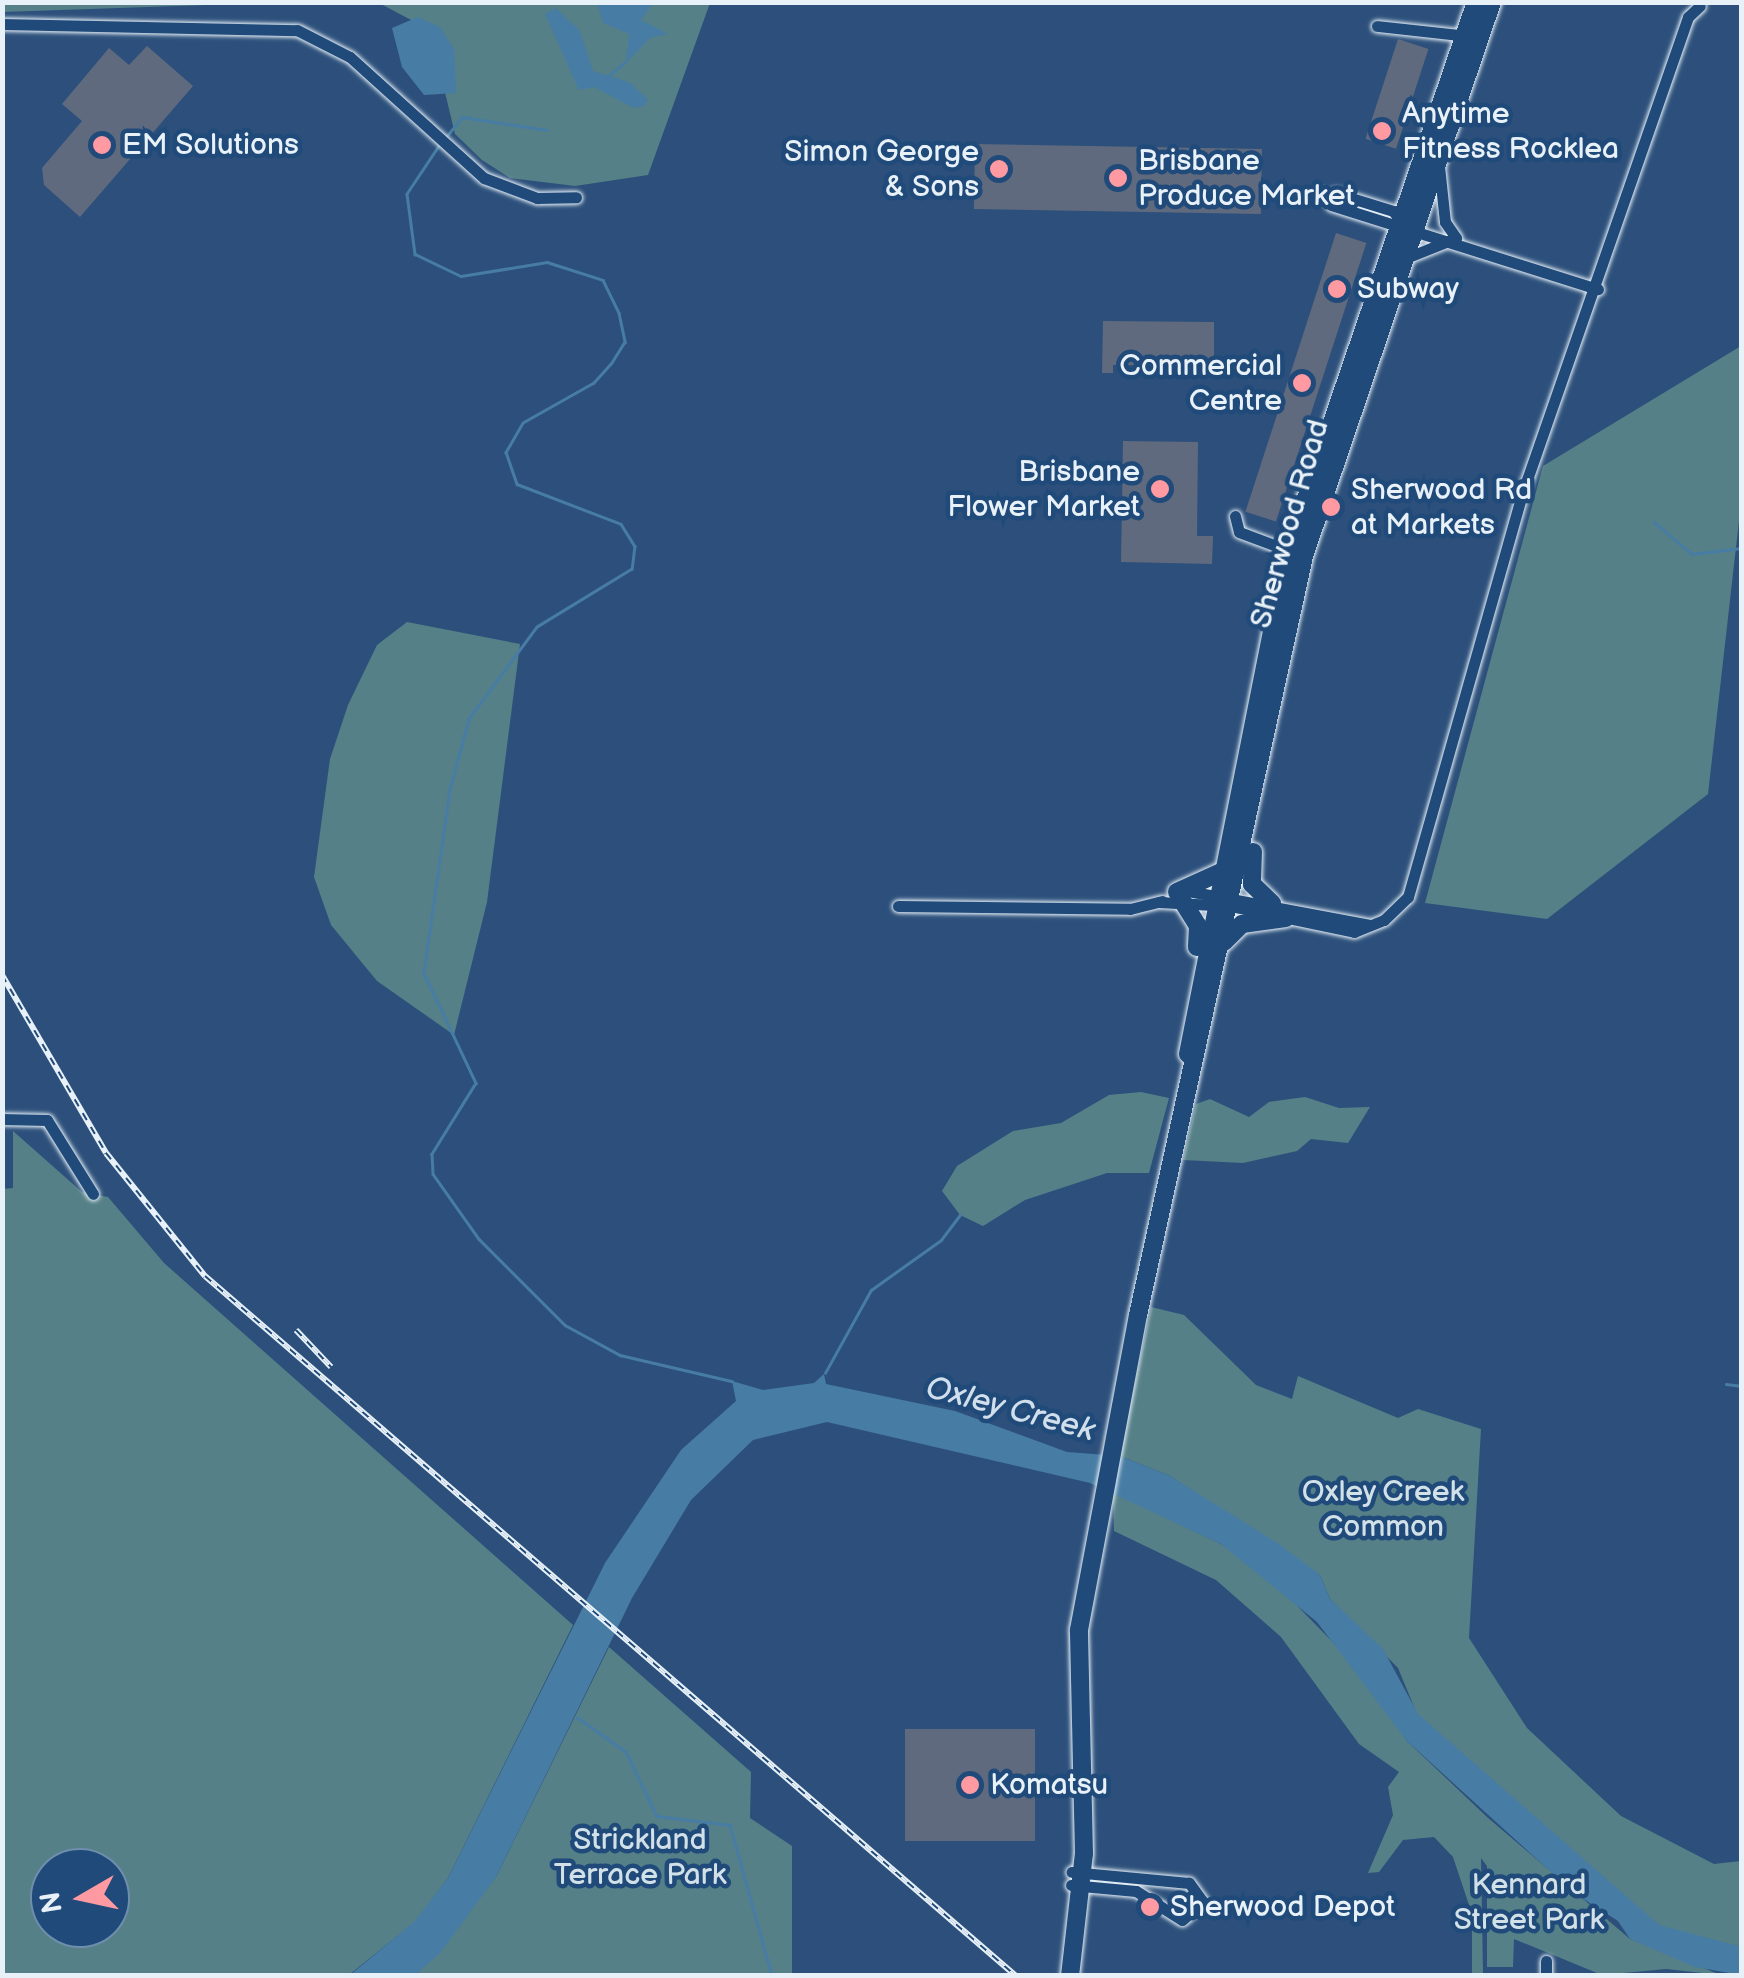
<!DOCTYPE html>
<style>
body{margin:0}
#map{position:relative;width:1744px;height:1978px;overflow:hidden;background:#2c507b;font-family:"Balsamiq Sans",sans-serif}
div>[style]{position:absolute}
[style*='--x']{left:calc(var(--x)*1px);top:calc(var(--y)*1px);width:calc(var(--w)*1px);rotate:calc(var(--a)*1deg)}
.green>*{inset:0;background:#558088}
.water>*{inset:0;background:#477ca4}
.stream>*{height:2.5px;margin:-1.25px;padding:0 1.25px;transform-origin:1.25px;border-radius:1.25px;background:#477ca4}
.building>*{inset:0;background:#5f6a7f;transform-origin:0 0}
.street-tunnel>*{height:11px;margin-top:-5.5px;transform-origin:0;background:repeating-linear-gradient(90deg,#48688e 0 11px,transparent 0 16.5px)}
.roads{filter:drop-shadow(0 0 2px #e8f1f8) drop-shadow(0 0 2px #e8f1f8)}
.street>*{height:11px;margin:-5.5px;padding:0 5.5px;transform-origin:5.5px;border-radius:5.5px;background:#1f4a7a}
.primary>*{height:18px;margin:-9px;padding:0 9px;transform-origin:9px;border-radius:9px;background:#1f4a7a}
.rail>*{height:6px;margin-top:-3px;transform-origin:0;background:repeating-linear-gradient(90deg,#1f4a7a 0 8px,#e8f1f8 0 16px);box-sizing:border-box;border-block:2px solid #e8f1f8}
.dots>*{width:28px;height:28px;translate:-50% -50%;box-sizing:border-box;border:5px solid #1f4a7a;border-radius:50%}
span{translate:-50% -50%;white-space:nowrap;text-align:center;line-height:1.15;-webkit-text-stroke:9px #1f4a7a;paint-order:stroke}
.poi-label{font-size:30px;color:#e8f1f8}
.left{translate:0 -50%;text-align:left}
.right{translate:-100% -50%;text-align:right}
.street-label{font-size:30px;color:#e8f1f8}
.park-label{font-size:30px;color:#d2e0e7}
.water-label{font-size:32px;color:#d0dfeb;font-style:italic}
.frame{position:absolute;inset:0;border:5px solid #e8f1f8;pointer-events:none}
.north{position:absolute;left:30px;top:1848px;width:100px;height:100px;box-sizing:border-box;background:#1f4a7a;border:2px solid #6f8dac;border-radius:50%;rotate:261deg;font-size:28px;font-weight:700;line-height:40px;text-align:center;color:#e8f1f8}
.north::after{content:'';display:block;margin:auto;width:35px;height:45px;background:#ff9aa2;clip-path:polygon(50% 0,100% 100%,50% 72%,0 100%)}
</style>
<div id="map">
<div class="green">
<i style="clip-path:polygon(2px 3px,3px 2px,264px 3px,3px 12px)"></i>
<i style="clip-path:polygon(379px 3px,710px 3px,648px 175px,575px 186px,510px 178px,482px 160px,455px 134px,430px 30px)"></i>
<i style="clip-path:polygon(1741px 346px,1741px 503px,1708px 794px,1547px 919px,1425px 903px,1543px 466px)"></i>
<i style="clip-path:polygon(407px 622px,520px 644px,487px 902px,454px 1035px,377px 981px,331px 925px,314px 877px,330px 759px,348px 705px,377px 645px)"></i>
<i style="clip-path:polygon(1141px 1092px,1169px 1098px,1149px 1173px,1107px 1173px,1025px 1200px,983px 1226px,960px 1215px,942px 1191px,957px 1166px,1013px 1131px,1061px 1123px,1109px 1095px)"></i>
<i style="clip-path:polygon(1305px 1097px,1339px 1108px,1370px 1107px,1348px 1143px,1311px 1139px,1297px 1151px,1243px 1163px,1183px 1160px,1196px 1104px,1210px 1099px,1249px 1117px,1269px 1102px)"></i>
<i style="clip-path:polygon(evenodd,13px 1131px,82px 1192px,108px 1197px,164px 1263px,573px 1625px,448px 1878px,416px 1921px,349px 1975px,3px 1975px,2px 1189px,13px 1188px,13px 1131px,50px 1868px,110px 1868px,110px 1928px,50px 1928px,50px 1868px)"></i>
<i style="clip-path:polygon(1151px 1307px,1184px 1315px,1256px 1385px,1292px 1399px,1298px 1376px,1398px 1418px,1418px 1409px,1481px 1429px,1469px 1638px,1527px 1728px,1621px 1816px,1714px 1864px,1741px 1861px,1741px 1947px,1659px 1926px,1417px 1714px,1398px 1668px,1330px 1599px,1320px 1575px,1170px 1476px,1120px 1456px)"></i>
<i style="clip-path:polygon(1113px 1492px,1221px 1544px,1272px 1580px,1360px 1670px,1407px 1741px,1487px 1817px,1630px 1939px,1721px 1975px,1666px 1969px,1602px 1975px,1514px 1939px,1513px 1967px,1487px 1967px,1487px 1866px,1481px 1858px,1483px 1975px,1472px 1975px,1472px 1914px,1453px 1857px,1434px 1837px,1403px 1840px,1379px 1872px,1368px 1873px,1393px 1815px,1388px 1787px,1399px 1772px,1359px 1744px,1281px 1637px,1216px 1580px,1114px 1531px)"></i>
<i style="clip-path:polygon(609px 1647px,751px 1772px,750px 1818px,792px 1846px,792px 1975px,415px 1976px,496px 1877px)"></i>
</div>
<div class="water">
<i style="clip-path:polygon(597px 3px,653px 3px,641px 20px,668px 34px,650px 38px,626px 63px,629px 34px,603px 23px)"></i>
<i style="clip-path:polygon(556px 8px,580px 31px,593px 71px,629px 82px,648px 100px,644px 106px,634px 108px,594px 87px,579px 90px,545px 14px)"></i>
<i style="clip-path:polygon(418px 17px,440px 27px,454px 49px,456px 93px,424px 95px,402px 67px,392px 28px)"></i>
<i style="clip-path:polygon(824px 1374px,826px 1384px,955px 1411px,1067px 1452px,1120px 1456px,1170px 1476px,1279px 1544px,1320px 1575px,1330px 1599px,1383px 1649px,1418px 1714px,1659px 1925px,1742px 1947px,1741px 1975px,1695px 1967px,1630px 1939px,1618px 1921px,1574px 1893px,1407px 1741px,1317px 1622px,1221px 1544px,1090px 1483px,827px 1422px,753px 1440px,691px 1500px,632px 1598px,496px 1877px,440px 1953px,415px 1975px,349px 1976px,415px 1921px,448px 1878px,605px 1563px,681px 1450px,736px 1401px,732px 1381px,763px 1390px,814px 1383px)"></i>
</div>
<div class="stream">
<i style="--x:606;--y:78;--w:25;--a:-40"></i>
<i style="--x:446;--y:137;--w:26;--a:-51"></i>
<i style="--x:462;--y:117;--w:86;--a:8.7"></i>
<i style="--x:441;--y:143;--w:61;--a:123.7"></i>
<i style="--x:407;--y:194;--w:61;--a:82.4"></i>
<i style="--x:415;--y:254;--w:51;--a:25.6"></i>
<i style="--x:461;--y:276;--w:87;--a:-9.2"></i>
<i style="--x:547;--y:262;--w:59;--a:17.8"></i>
<i style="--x:603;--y:280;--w:37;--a:64"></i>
<i style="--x:619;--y:313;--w:30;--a:78"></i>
<i style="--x:625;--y:342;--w:25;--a:122"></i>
<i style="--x:612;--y:363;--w:27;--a:132"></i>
<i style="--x:594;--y:383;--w:81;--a:150.6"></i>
<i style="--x:523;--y:423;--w:34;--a:120"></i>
<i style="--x:506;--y:452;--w:34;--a:71"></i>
<i style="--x:517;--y:484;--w:111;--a:21"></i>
<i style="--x:621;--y:524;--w:26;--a:58"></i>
<i style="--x:635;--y:546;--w:23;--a:97"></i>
<i style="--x:632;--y:569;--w:111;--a:148.6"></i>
<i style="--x:537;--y:627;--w:114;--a:126.5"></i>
<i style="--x:469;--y:719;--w:73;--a:105"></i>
<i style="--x:450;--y:790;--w:185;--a:98.1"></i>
<i style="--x:424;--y:973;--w:122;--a:64.7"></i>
<i style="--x:476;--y:1083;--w:84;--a:121.8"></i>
<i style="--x:432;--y:1154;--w:20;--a:87"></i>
<i style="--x:433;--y:1174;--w:80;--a:54.7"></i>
<i style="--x:479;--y:1239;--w:122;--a:45"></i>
<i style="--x:565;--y:1325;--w:63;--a:28.6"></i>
<i style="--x:620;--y:1355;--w:115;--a:13.1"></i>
<i style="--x:1654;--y:522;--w:50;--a:40.1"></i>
<i style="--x:1692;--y:554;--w:50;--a:-6.8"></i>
<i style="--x:825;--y:1373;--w:95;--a:-61"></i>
<i style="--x:871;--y:1290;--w:86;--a:-35.5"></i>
<i style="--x:941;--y:1240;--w:31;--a:-53"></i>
<i style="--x:1726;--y:1384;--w:16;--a:7"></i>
<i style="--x:577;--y:1717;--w:60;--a:35.5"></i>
<i style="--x:626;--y:1752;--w:71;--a:64.2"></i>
<i style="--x:657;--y:1816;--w:74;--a:7"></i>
<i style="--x:730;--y:1825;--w:156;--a:74.4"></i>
</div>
<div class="building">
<i style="left:1398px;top:39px;width:32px;height:105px;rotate:18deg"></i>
<i style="clip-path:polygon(147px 46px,193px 86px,80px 217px,44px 185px,42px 168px,82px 121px,62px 104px,109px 48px,129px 65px)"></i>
<i style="left:975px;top:144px;width:287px;height:65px;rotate:1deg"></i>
<i style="left:1336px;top:233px;width:32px;height:293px;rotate:18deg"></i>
<i style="clip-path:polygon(1103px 321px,1214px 322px,1214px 366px,1113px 365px,1113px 373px,1102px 373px)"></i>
<i style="clip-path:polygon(1123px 441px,1198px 442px,1197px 536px,1213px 536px,1212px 564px,1121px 562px)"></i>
<i style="left:905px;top:1729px;width:130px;height:112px"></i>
</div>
<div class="street-tunnel">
<i style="--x:1320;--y:188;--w:16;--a:18"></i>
<i style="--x:1316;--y:200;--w:16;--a:18"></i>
</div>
<div class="roads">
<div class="street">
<i style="--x:2;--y:24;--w:295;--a:1.2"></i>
<i style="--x:297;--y:30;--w:59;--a:27"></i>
<i style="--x:350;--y:57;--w:181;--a:42.1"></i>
<i style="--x:484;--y:178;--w:57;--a:20.7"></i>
<i style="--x:537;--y:198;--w:39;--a:-1"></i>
<i style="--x:1377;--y:26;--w:91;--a:6.3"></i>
<i style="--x:1439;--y:166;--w:56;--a:83.9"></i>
<i style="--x:1445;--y:222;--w:19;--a:55"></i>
<i style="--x:1335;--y:193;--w:61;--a:17.2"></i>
<i style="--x:1393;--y:211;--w:14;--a:51"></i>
<i style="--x:1331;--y:205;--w:280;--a:17.5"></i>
<i style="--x:1406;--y:258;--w:54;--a:-21.8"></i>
<i style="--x:1235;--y:516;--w:16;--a:76"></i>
<i style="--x:1239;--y:532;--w:54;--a:20.4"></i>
<i style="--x:1188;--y:891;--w:185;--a:10.6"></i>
<i style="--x:1159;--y:902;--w:72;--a:3.2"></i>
<i style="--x:1231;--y:906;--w:126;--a:11.9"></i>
<i style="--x:1354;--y:932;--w:32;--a:-22"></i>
<i style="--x:1384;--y:920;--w:33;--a:-44"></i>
<i style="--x:1408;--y:897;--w:419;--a:-74.2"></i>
<i style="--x:1522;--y:494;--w:505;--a:-70.81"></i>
<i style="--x:1688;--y:17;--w:16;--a:-43"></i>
<i style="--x:898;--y:906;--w:232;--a:0.7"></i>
<i style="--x:1130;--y:909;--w:33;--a:-14"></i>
<i style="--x:2;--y:1119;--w:45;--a:1.3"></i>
<i style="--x:47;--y:1120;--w:87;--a:58.1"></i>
<i style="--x:1071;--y:1885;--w:65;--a:5.3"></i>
<i style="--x:1136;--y:1891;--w:54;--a:32.2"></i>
<i style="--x:1182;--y:1920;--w:28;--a:-41"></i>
<i style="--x:1203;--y:1902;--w:24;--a:-126"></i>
<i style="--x:1189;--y:1883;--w:118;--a:-174.6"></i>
<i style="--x:1546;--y:1976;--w:15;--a:-90"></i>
</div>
<div class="primary">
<i style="--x:1253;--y:852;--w:32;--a:92"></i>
<i style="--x:1252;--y:884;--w:28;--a:44"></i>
<i style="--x:1177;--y:892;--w:48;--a:-24.4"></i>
<i style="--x:1183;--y:902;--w:28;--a:58"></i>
<i style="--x:1198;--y:926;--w:21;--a:93"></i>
<i style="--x:1224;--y:942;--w:25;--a:-45"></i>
<i style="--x:1242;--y:924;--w:44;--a:-7.8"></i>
<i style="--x:1188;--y:1054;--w:513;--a:-78.76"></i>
<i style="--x:1288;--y:551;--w:580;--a:-71.1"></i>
<i style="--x:1070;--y:1976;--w:123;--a:-83.5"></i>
<i style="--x:1084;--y:1854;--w:224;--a:-91.3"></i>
<i style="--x:1079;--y:1630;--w:320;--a:-79.4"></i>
<i style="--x:1138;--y:1315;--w:777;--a:-77.66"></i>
<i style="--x:1304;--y:556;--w:585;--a:-71.26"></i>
</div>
</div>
<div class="rail">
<i style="--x:2;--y:975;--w:206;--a:59.7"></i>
<i style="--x:106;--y:1153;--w:158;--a:51.2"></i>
<i style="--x:205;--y:1276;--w:1071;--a:40.8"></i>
<i style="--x:296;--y:1330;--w:51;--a:46.6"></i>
</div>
<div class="dots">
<i style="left:1382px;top:131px;background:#ff9aa2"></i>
<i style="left:102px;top:145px;background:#ff9aa2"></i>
<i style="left:999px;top:169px;background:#ff9aa2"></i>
<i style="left:1118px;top:178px;background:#ff9aa2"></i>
<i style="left:1337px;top:289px;background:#ff9aa2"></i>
<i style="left:1302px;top:383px;background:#ff9aa2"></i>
<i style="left:1160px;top:489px;background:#ff9aa2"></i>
<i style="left:1331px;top:507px;background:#ff9aa2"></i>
<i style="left:970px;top:1785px;background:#ff9aa2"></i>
<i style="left:1150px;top:1907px;background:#ff9aa2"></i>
</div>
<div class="poi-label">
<span class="left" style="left:1402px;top:131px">Anytime<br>Fitness Rocklea</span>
<span class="left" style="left:122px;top:145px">EM Solutions</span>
<span class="right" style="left:979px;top:169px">Simon George<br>&amp; Sons</span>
<span class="left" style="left:1138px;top:178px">Brisbane<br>Produce Market</span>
<span class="left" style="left:1357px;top:289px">Subway</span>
<span class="right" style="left:1282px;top:383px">Commercial<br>Centre</span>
<span class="right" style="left:1140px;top:489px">Brisbane<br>Flower Market</span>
<span class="left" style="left:1351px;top:507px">Sherwood Rd<br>at Markets</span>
<span class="left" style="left:990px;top:1785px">Komatsu</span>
<span class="left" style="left:1170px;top:1907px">Sherwood Depot</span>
</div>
<div class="street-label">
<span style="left:1290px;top:524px;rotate:-74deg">Sherwood Road</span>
</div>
<div class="park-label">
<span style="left:1383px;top:1509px">Oxley Creek<br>Common</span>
<span style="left:640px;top:1857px">Strickland<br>Terrace Park</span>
<span style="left:1529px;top:1902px">Kennard<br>Street Park</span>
</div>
<div class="water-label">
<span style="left:1010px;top:1410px;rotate:15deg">Oxley Creek</span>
</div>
<div class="frame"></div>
<div class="north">N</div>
</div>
